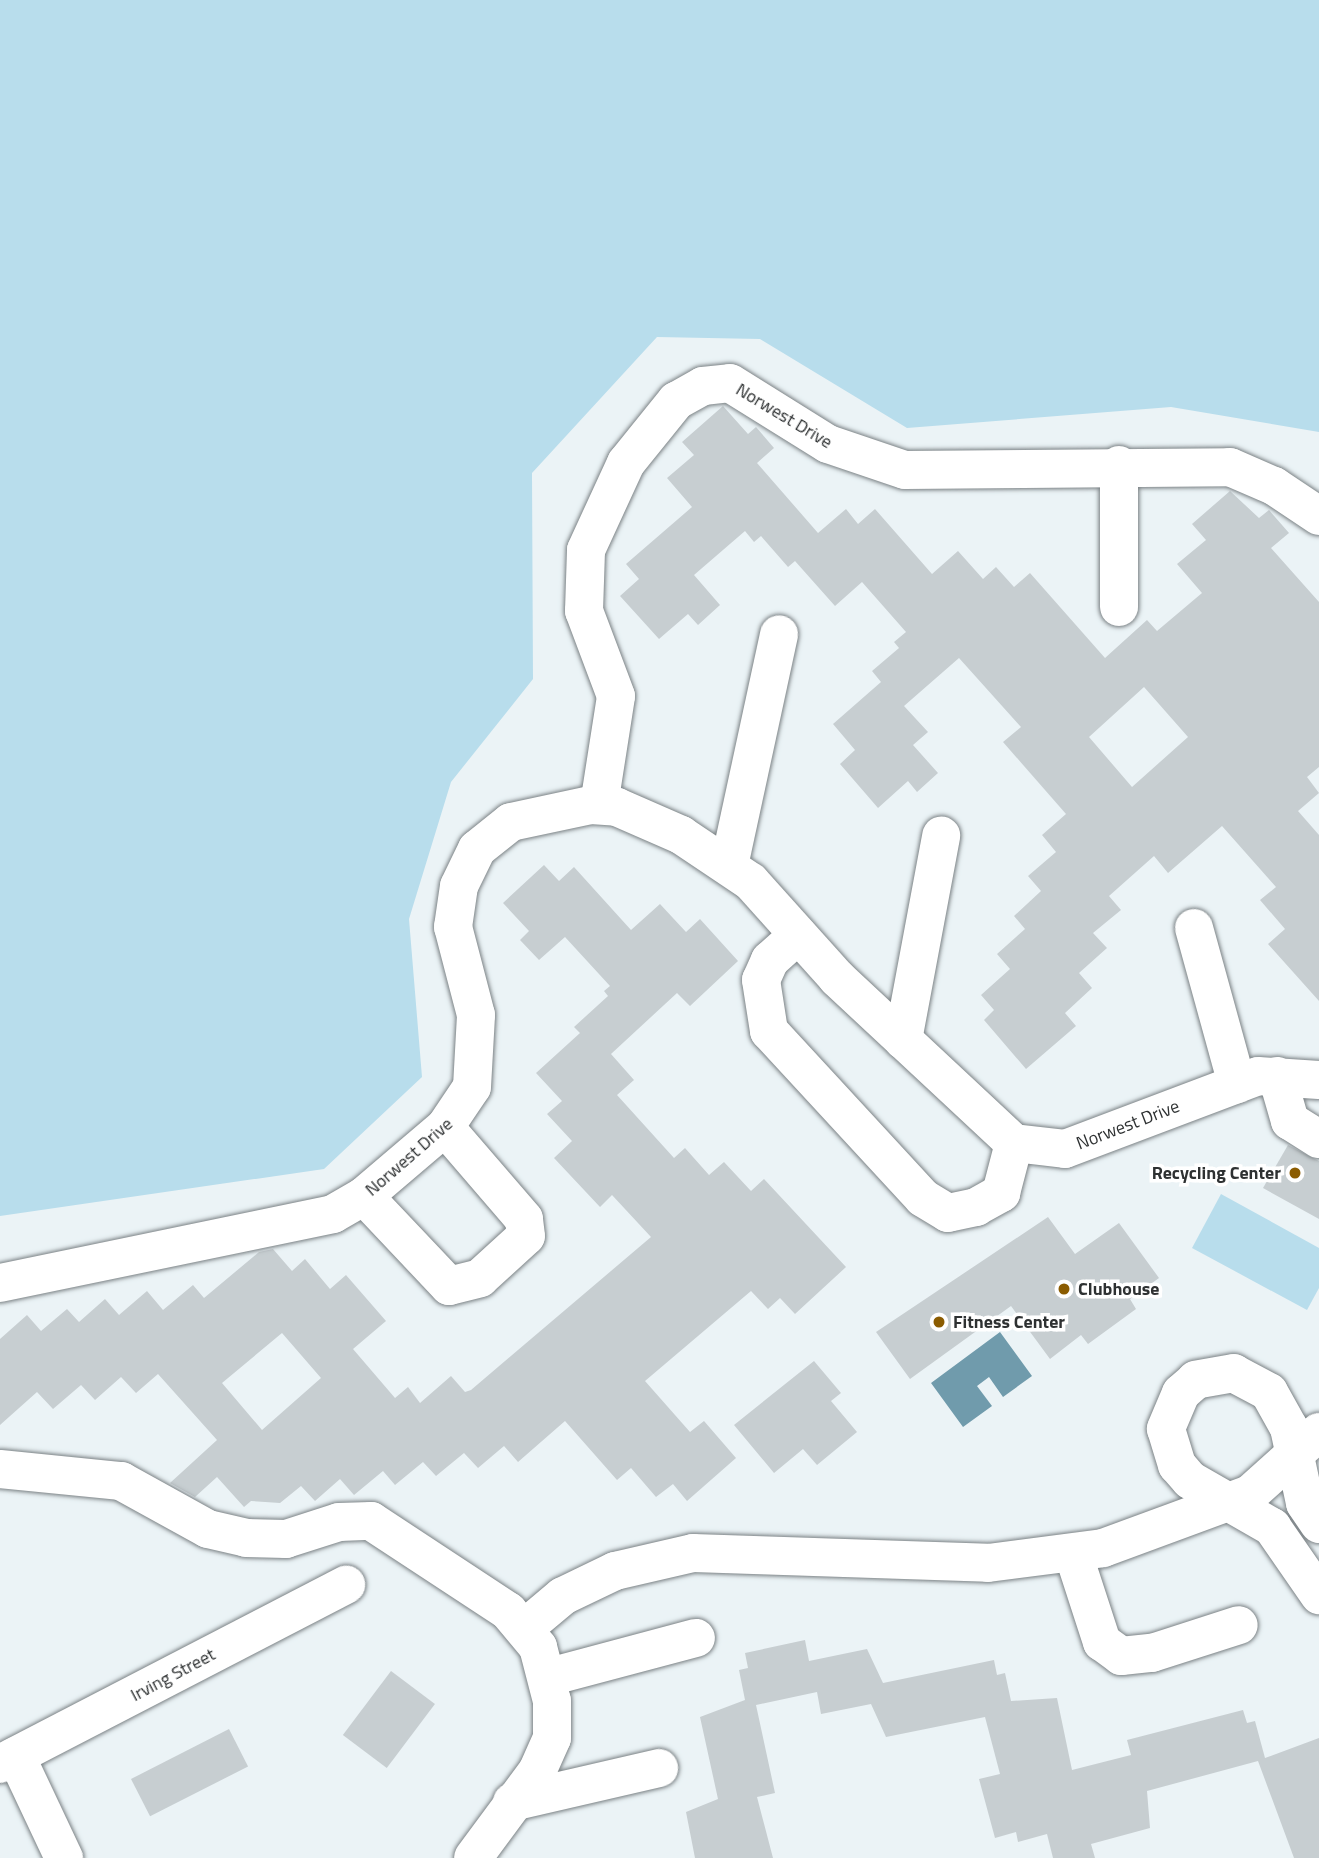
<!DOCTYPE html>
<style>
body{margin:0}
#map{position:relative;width:1319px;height:1858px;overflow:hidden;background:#ebf3f6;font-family:"Titillium Web",sans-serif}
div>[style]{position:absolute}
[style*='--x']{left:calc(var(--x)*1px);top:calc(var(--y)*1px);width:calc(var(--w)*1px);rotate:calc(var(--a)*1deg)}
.green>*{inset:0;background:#b8ddec}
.water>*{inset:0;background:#709bac}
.building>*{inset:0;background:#c7ced1;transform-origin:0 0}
.roads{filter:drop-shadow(0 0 2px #7b8285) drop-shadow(0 0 2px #7b8285)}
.minor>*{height:38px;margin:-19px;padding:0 19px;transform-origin:19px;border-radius:19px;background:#fff}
.dots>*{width:19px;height:19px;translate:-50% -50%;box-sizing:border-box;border:4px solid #fff;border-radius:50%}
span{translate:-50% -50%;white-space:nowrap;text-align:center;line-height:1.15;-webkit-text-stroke:7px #fff;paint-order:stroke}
.street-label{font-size:18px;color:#2e3132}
.poi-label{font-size:18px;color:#2e3132;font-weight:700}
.right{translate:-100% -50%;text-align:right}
.left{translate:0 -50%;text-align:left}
</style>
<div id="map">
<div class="green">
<i style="clip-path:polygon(0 0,1319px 0,1319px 432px,1171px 407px,907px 428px,760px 339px,657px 337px,532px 473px,533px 679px,451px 782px,409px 919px,422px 1077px,324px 1169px,0 1216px)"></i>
<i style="clip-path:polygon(1221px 1194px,1319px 1248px,1319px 1288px,1307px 1310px,1192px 1248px)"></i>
</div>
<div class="water">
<i style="clip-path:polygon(1000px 1332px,1032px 1376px,1003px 1397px,989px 1377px,977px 1386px,992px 1406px,963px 1427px,931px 1383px)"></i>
</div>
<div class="building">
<i style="clip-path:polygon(evenodd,723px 406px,748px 434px,756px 427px,774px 448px,757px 463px,818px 533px,846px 509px,858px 524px,875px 509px,932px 574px,958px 551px,983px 579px,996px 567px,1014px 587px,1030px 573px,1105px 658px,1147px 620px,1157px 631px,1202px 593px,1177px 564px,1206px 540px,1192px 524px,1230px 491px,1259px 518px,1269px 510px,1289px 533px,1271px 548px,1319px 602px,1319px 767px,1307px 777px,1319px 793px,1298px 811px,1319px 835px,1319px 1001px,1268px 944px,1285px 929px,1260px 900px,1276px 887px,1222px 826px,1168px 873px,1154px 856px,1109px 896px,1121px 910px,1093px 933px,1107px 948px,1079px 973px,1092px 988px,1065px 1013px,1076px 1026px,1026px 1069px,984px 1020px,994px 1010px,981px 995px,1010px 969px,997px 954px,1025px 929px,1014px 916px,1041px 891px,1028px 876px,1056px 852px,1042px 835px,1066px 814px,1003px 742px,1021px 727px,959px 658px,904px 706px,928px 732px,913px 745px,938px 773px,917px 792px,908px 781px,878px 808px,840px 764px,855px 750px,833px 724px,881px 682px,872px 671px,899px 648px,894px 642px,906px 632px,862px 582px,835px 606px,795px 561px,788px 567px,761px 536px,754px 542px,745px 531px,694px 575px,720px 605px,698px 625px,688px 614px,659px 639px,620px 596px,639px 579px,626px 564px,692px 507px,667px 478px,694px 455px,682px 442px,723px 406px,1144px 687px,1188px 737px,1132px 787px,1089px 737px,1144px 687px)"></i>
<i style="clip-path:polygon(evenodd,544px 865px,559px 881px,574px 867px,631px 930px,660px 904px,686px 932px,700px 919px,738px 961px,690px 1006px,677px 993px,611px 1054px,634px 1080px,617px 1095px,674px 1158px,685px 1148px,709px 1175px,724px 1162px,751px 1191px,764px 1179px,846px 1267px,795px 1314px,780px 1298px,768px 1309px,751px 1291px,645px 1381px,690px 1432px,704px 1421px,736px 1458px,687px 1501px,673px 1484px,656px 1497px,631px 1468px,617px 1480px,565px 1421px,518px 1462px,504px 1446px,478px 1468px,464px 1453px,436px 1476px,423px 1462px,395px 1485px,383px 1471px,354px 1495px,340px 1479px,315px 1501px,301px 1486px,280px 1503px,251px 1501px,244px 1507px,217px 1477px,195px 1497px,170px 1483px,217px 1440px,158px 1374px,136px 1393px,121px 1377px,95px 1400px,81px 1385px,53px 1409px,37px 1392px,0 1425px,0 1339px,27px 1315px,41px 1331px,67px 1309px,79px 1322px,105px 1299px,119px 1315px,147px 1291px,163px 1310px,193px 1285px,204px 1298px,259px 1252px,273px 1249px,292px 1271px,305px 1259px,330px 1289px,346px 1275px,386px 1321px,353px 1349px,395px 1398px,408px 1387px,420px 1403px,451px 1376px,465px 1392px,471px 1390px,651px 1237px,612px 1195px,600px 1207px,554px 1158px,572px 1141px,547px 1114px,562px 1101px,536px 1073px,580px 1033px,574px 1027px,608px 996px,604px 991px,610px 986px,565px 937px,539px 960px,520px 940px,529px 931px,503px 903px,544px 865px,282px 1333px,321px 1378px,262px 1430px,222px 1383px,282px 1333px)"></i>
<i style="clip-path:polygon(1288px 1145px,1319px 1161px,1319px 1219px,1263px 1188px)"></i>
<i style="clip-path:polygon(1048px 1217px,1075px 1254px,1119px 1223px,1159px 1278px,1130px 1299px,1136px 1309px,1088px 1344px,1081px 1335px,1050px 1359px,1011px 1306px,910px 1379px,876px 1332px)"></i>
<i style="clip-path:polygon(814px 1361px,841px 1393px,831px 1401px,857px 1432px,817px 1465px,803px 1449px,774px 1473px,734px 1425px)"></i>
<i style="clip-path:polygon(805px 1640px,809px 1661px,867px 1649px,883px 1683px,994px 1660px,997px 1675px,1005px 1673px,1011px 1701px,1057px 1698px,1072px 1770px,1131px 1755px,1127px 1740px,1243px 1710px,1247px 1723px,1255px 1721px,1265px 1758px,1319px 1738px,1319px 1858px,1294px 1858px,1258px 1761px,1147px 1791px,1150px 1828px,1091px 1844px,1095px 1858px,1053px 1858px,1047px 1834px,1018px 1842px,1016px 1832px,995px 1838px,979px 1779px,1000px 1774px,985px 1717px,886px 1737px,871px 1704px,821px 1714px,817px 1692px,756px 1705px,775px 1793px,757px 1797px,773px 1858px,695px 1858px,686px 1812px,718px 1799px,700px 1717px,745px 1700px,739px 1670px,748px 1668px,745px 1653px)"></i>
<i style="left:391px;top:1671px;width:55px;height:80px;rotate:37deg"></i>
<i style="left:229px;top:1729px;width:42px;height:110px;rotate:63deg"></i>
</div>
<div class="roads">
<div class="minor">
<i style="--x:1119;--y:465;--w:142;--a:90"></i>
<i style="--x:599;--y:805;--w:110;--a:-81.1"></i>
<i style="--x:616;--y:696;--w:91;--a:-110.6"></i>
<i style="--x:584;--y:611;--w:61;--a:-88.1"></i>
<i style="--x:586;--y:550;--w:96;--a:-65.3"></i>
<i style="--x:626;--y:463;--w:80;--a:-51.1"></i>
<i style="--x:676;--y:401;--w:31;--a:-29"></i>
<i style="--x:703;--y:386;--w:27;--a:-6"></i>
<i style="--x:730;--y:383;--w:115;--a:31.9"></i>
<i style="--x:828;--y:444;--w:81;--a:18.7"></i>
<i style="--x:905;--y:470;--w:325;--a:-0.5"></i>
<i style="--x:1230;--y:467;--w:48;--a:23.4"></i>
<i style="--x:1274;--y:486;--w:54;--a:33.7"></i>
<i style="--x:729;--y:866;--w:237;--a:-77.8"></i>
<i style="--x:1194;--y:928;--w:162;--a:74.6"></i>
<i style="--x:798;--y:935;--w:38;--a:138"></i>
<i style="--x:770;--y:960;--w:22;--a:114"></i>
<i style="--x:761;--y:980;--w:52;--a:81.1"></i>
<i style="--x:769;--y:1031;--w:227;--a:47.3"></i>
<i style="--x:923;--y:1198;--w:29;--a:31"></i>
<i style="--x:948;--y:1213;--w:29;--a:-12"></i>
<i style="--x:976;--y:1207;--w:29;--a:-29"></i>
<i style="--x:1001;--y:1193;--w:52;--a:-75.4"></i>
<i style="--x:903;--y:1040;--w:208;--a:-79.4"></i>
<i style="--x:1277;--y:1076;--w:47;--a:73.9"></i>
<i style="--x:1290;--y:1121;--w:34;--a:32"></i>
<i style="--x:364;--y:1196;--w:124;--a:46.6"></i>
<i style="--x:449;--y:1286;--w:32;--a:-14"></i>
<i style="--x:480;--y:1278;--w:62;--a:-42.4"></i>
<i style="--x:526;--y:1236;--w:17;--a:-97"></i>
<i style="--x:524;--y:1219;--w:121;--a:-130.7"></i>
<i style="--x:0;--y:1283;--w:340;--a:-11.7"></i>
<i style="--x:333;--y:1214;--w:36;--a:-30"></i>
<i style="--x:364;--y:1196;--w:106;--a:-40.4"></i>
<i style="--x:445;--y:1127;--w:48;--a:-56"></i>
<i style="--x:472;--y:1087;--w:72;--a:-86.8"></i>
<i style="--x:476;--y:1015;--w:91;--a:-104.6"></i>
<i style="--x:453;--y:927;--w:41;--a:-81.7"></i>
<i style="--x:459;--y:886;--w:41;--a:-64.1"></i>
<i style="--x:477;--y:849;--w:43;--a:-38.5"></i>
<i style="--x:511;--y:822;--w:82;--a:-12"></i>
<i style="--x:591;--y:805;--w:26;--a:4"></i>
<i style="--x:617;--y:807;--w:70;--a:23.6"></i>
<i style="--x:681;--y:835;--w:84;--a:33.9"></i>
<i style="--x:751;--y:882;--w:129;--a:48.1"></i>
<i style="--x:837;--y:978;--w:242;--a:43"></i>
<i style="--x:1014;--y:1143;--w:51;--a:6.7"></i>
<i style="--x:1065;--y:1149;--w:206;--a:-20.7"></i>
<i style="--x:1258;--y:1076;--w:61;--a:3.8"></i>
<i style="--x:0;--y:1469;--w:122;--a:5.7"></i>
<i style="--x:121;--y:1481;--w:99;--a:28.9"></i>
<i style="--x:208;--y:1529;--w:39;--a:13"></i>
<i style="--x:246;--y:1538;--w:40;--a:1.4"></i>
<i style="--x:286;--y:1539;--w:56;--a:-17.8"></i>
<i style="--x:339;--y:1522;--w:32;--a:-2"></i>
<i style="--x:371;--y:1521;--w:164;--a:33.3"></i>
<i style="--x:508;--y:1611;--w:47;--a:50.2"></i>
<i style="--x:538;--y:1647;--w:56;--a:75.5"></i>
<i style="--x:552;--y:1701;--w:37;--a:90"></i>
<i style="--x:552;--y:1738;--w:35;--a:114"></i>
<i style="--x:538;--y:1770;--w:109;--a:126.5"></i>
<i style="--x:1319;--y:1524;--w:25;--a:-124"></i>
<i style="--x:1305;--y:1503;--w:77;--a:-102"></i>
<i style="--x:1289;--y:1428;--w:41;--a:-119.1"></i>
<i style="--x:1269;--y:1392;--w:40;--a:-152"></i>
<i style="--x:1234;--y:1373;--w:39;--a:170"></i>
<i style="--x:1196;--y:1380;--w:20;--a:139"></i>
<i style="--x:1181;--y:1393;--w:39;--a:113"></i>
<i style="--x:1166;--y:1429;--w:38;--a:73"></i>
<i style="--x:1177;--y:1465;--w:20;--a:49"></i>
<i style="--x:1190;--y:1480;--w:95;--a:29.8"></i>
<i style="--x:1272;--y:1527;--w:83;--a:55.3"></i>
<i style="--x:1073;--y:1553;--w:94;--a:72"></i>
<i style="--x:1102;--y:1642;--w:24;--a:36"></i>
<i style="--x:1121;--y:1656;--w:31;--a:-6"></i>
<i style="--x:1152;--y:1653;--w:91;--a:-17.8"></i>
<i style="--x:526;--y:1627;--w:48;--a:-40"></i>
<i style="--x:563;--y:1596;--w:58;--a:-25.7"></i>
<i style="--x:615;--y:1571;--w:80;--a:-13"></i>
<i style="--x:693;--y:1553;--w:295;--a:1.9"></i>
<i style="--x:988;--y:1563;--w:116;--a:-7.4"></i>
<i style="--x:1103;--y:1548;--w:157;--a:-20.2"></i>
<i style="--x:1250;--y:1494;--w:93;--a:-41.9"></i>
<i style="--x:549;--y:1677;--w:152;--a:-14.9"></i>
<i style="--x:16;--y:1756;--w:113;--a:64.8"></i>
<i style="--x:0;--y:1764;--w:390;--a:-27.4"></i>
<i style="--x:512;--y:1802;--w:151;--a:-13"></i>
</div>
</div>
<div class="dots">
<i style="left:1295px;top:1173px;background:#8b5c01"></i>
<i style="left:1064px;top:1289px;background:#8b5c01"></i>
<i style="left:939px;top:1322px;background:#8b5c01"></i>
</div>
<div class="street-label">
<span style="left:784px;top:416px;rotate:31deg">Norwest Drive</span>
<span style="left:1128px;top:1125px;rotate:-21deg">Norwest Drive</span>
<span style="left:409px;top:1157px;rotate:-41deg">Norwest Drive</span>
<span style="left:173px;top:1675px;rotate:-28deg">Irving Street</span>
</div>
<div class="poi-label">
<span class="right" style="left:1281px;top:1173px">Recycling Center</span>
<span class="left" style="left:1078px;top:1289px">Clubhouse</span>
<span class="left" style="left:953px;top:1322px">Fitness Center</span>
</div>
</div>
